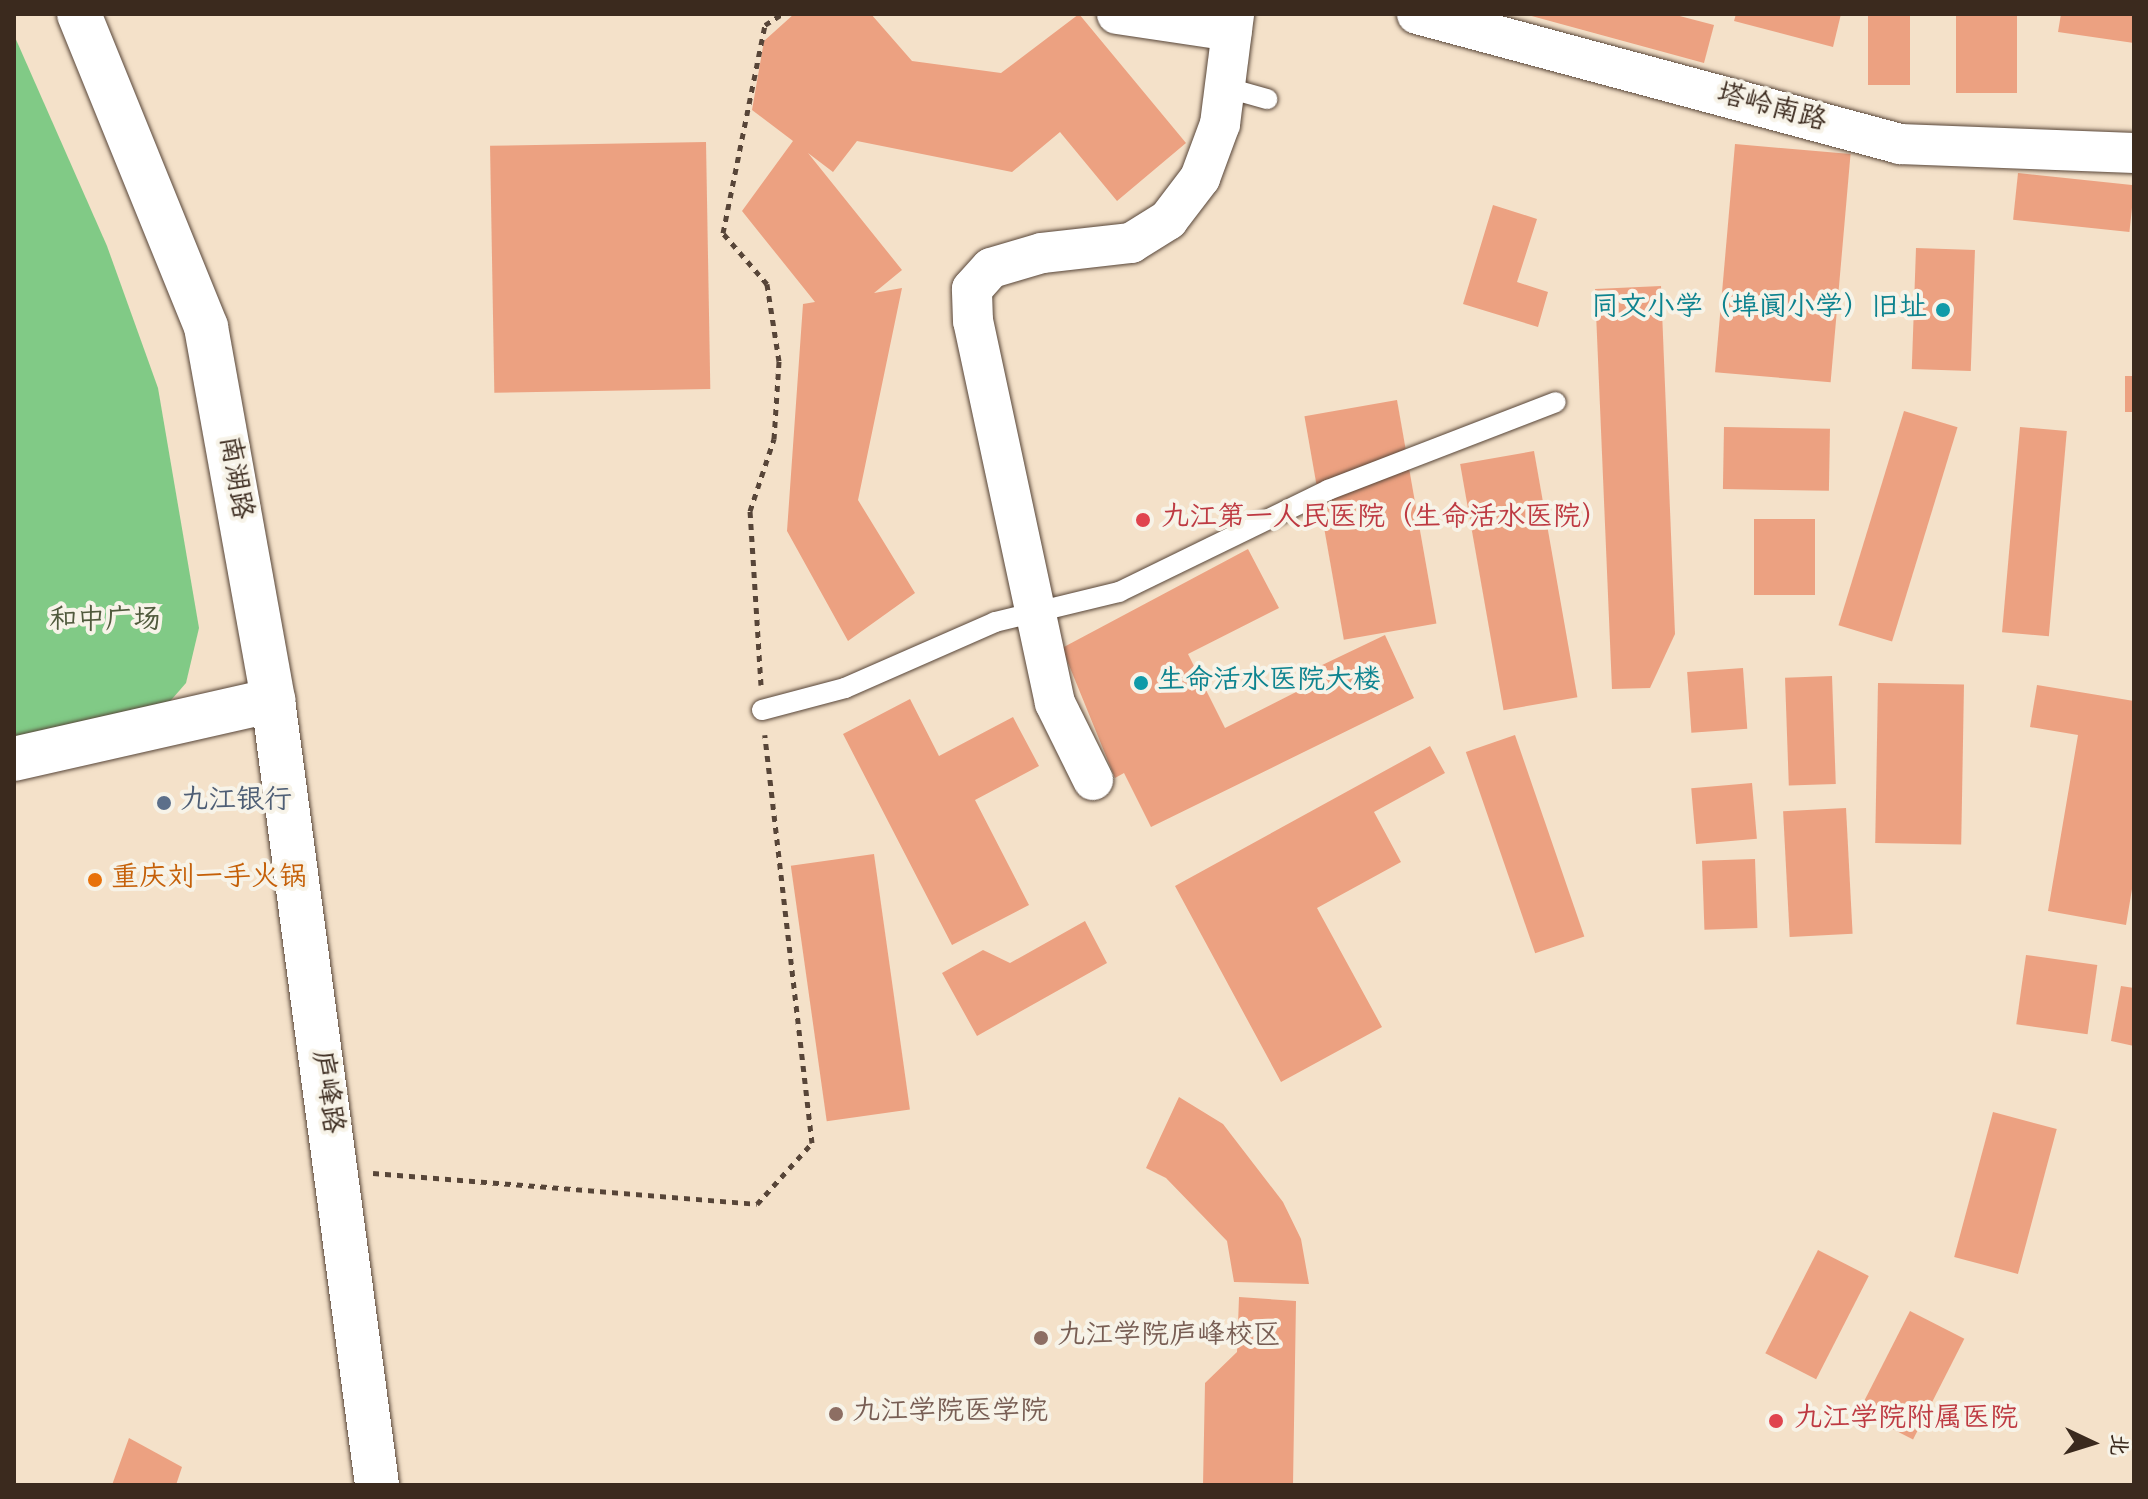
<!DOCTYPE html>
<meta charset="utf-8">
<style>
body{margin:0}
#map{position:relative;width:2148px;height:1499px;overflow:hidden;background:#f4e1c9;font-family:Dekko,"LXGW WenKai TC",sans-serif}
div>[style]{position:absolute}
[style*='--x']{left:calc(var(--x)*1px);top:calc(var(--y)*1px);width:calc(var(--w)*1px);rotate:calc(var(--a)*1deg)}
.green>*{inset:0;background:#81ca86}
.building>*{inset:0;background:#eca181;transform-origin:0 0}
.path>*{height:5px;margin-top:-2.5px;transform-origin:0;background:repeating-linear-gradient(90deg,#574538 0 6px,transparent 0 12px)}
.roads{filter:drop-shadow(0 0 2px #574538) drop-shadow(0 0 2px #574538)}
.lane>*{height:20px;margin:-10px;padding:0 10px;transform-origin:10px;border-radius:10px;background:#fff}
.street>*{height:40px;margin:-20px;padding:0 20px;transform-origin:20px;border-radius:20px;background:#fff}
.secondary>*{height:44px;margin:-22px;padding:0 22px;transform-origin:22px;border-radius:22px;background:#fff}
.dots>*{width:22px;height:22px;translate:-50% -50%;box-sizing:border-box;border:4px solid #f7f3e8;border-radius:50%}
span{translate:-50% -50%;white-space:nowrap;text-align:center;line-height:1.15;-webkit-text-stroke:8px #f7f3e8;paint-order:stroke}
.street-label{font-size:28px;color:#3b2a1e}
.culture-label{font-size:28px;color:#0d838f}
.right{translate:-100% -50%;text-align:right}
.left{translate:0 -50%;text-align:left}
.health-label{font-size:28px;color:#be3a42}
.park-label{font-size:28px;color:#505a3d}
.service-label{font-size:28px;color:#4e5e75}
.food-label{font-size:28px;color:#c56008}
.education-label{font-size:28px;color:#785e54}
.frame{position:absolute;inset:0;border:16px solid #3b2a1e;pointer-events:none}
.north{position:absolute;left:2052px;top:1403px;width:80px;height:80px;-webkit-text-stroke:6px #f7f3e8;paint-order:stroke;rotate:94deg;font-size:22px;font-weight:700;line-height:32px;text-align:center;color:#3b2a1e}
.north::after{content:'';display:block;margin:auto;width:28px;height:36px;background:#3b2a1e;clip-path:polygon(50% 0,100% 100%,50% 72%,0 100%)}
</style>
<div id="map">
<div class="green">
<i style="clip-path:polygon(14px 35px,107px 246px,158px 388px,199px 628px,186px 683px,166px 706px,14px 740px)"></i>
</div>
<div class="building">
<i style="clip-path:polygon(794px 14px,871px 14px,912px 61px,1001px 73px,1079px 14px,1186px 143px,1117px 201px,1060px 132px,1012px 172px,857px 141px,833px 172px,808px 153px,902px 270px,874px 293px,902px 288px,858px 500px,915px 593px,848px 641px,787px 531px,803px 304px,815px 302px,742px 211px,793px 141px,752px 110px,764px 41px)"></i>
<i style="clip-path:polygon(1672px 14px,1714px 25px,1704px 63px,1528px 15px)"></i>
<i style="clip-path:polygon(1736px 14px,1841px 14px,1833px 47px,1734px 21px)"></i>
<i style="left:1868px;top:14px;width:42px;height:71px"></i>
<i style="left:1956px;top:14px;width:61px;height:79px"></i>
<i style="clip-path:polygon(2061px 14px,2134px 14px,2134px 43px,2058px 32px)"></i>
<i style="left:706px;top:142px;width:247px;height:216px;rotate:89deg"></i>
<i style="left:1735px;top:144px;width:116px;height:229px;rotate:5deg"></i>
<i style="left:2018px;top:173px;width:117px;height:47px;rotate:6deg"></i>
<i style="clip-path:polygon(1493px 205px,1537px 219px,1517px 282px,1548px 292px,1538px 327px,1463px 304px)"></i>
<i style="left:1916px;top:248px;width:59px;height:121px;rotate:2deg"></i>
<i style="clip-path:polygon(1661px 286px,1675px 634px,1650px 688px,1612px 689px,1595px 289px)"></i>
<i style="left:2125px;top:376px;width:9px;height:36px"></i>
<i style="left:1397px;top:400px;width:227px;height:94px;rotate:80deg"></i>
<i style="left:1904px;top:411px;width:56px;height:224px;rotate:17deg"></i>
<i style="left:1724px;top:427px;width:106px;height:62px;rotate:1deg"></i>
<i style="left:2020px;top:427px;width:47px;height:206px;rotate:5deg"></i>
<i style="left:1534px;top:451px;width:250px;height:75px;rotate:80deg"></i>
<i style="left:1754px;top:519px;width:61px;height:76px"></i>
<i style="clip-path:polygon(1248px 549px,1279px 608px,1188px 654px,1225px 728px,1302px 689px,1297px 677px,1385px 635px,1414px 698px,1151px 827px,1124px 773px,1115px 778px,1062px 648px)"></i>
<i style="left:1743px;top:668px;width:61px;height:56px;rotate:86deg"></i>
<i style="left:1832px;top:676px;width:108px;height:47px;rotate:88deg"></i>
<i style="left:1878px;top:683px;width:86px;height:160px;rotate:1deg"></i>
<i style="clip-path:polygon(2037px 685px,2134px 701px,2134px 877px,2126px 925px,2048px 911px,2078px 735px,2030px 727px)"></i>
<i style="clip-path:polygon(910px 699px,939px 756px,1013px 717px,1039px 766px,975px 800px,1029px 905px,952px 945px,843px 734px)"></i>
<i style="left:1515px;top:735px;width:213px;height:52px;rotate:71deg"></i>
<i style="clip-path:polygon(1430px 746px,1445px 773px,1374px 812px,1401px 862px,1317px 908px,1382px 1027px,1281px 1082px,1175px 886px)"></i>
<i style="left:1752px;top:783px;width:56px;height:61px;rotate:85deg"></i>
<i style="left:1846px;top:808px;width:126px;height:63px;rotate:87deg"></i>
<i style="left:874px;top:854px;width:258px;height:84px;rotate:82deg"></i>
<i style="left:1755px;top:859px;width:69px;height:53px;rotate:88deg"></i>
<i style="clip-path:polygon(1085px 921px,1107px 963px,977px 1036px,942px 973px,983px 950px,1010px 963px)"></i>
<i style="left:2026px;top:955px;width:72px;height:70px;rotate:8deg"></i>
<i style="clip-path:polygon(2121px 986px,2134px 988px,2134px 1046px,2111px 1041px)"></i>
<i style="clip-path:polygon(1179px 1097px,1223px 1124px,1283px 1202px,1301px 1239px,1309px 1284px,1234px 1282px,1227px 1241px,1166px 1178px,1146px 1168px)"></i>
<i style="left:1993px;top:1112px;width:66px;height:150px;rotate:15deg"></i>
<i style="left:1818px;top:1250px;width:57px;height:116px;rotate:27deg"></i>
<i style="clip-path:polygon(1239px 1297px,1296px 1301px,1293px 1485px,1203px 1485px,1205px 1383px,1237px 1352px)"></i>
<i style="left:1910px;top:1311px;width:61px;height:113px;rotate:27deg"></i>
<i style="clip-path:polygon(129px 1438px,182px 1467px,176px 1485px,112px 1485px)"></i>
</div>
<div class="path">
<i style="--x:761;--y:685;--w:174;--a:-93.6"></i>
<i style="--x:750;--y:511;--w:76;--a:-71.6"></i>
<i style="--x:774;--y:439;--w:78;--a:-86.3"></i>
<i style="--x:779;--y:361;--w:78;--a:-98.9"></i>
<i style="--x:767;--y:284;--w:67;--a:-130.8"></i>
<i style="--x:723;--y:233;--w:212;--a:-78.6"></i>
<i style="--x:765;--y:25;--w:20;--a:-33"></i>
<i style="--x:373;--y:1173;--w:385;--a:4.6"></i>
<i style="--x:757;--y:1204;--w:82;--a:-48"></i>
<i style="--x:812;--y:1143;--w:411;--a:-96.6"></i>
</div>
<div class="roads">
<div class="lane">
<i style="--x:1228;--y:88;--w:41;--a:15.8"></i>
<i style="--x:762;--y:710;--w:86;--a:-14.8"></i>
<i style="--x:845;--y:688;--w:164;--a:-23.7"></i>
<i style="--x:995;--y:622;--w:128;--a:-13.6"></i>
<i style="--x:1119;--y:592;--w:233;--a:-26"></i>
<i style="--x:1328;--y:490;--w:244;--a:-21.1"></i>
</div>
<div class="street">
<i style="--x:1117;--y:14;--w:116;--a:8.4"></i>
<i style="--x:1417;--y:14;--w:500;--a:15.06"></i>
<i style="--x:1900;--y:144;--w:234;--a:2.2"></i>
<i style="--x:1093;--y:780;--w:86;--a:-116.3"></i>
<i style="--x:1055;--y:703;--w:391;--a:-102.1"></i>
<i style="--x:973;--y:321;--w:32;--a:-92"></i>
<i style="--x:972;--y:289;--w:28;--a:-48"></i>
<i style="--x:991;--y:268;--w:53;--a:-16.4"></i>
<i style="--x:1042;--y:253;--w:90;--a:-6.4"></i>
<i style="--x:1131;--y:243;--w:44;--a:-31.9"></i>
<i style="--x:1168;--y:220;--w:53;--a:-52.7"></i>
<i style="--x:1200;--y:178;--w:58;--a:-69.7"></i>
<i style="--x:1220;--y:124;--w:111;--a:-82.7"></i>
</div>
<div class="secondary">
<i style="--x:79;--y:14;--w:338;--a:67.9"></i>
<i style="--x:206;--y:327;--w:379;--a:79.8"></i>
<i style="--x:273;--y:700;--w:792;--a:82.45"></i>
<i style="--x:14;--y:759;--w:266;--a:-12.8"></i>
</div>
</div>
<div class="dots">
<i style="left:1943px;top:310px;background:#0f9aa8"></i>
<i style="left:1143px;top:520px;background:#e0444e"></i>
<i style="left:1141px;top:683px;background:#0f9aa8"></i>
<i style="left:164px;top:803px;background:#5c6f8a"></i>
<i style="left:95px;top:880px;background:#e8710a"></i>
<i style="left:1041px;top:1338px;background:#8d6e63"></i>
<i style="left:836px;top:1414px;background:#8d6e63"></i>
<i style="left:1776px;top:1421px;background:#e0444e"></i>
</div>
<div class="street-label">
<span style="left:1771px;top:110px;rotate:15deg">塔岭南路</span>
<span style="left:233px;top:478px;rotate:80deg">南湖路</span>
<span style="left:325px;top:1092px;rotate:82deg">庐峰路</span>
</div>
<div class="culture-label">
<span class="right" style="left:1927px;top:310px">同文小学（埠阆小学）旧址</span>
<span class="left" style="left:1157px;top:683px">生命活水医院大楼</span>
</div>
<div class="health-label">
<span class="left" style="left:1161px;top:520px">九江第一人民医院（生命活水医院）</span>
<span class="left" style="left:1794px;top:1421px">九江学院附属医院</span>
</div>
<div class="park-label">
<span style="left:105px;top:623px">和中广场</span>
</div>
<div class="service-label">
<span class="left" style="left:180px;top:803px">九江银行</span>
</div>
<div class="food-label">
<span class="left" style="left:111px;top:880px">重庆刘一手火锅</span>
</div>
<div class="education-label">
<span class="left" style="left:1057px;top:1338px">九江学院庐峰校区</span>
<span class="left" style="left:852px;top:1414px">九江学院医学院</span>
</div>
<div class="frame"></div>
<div class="north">北</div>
</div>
